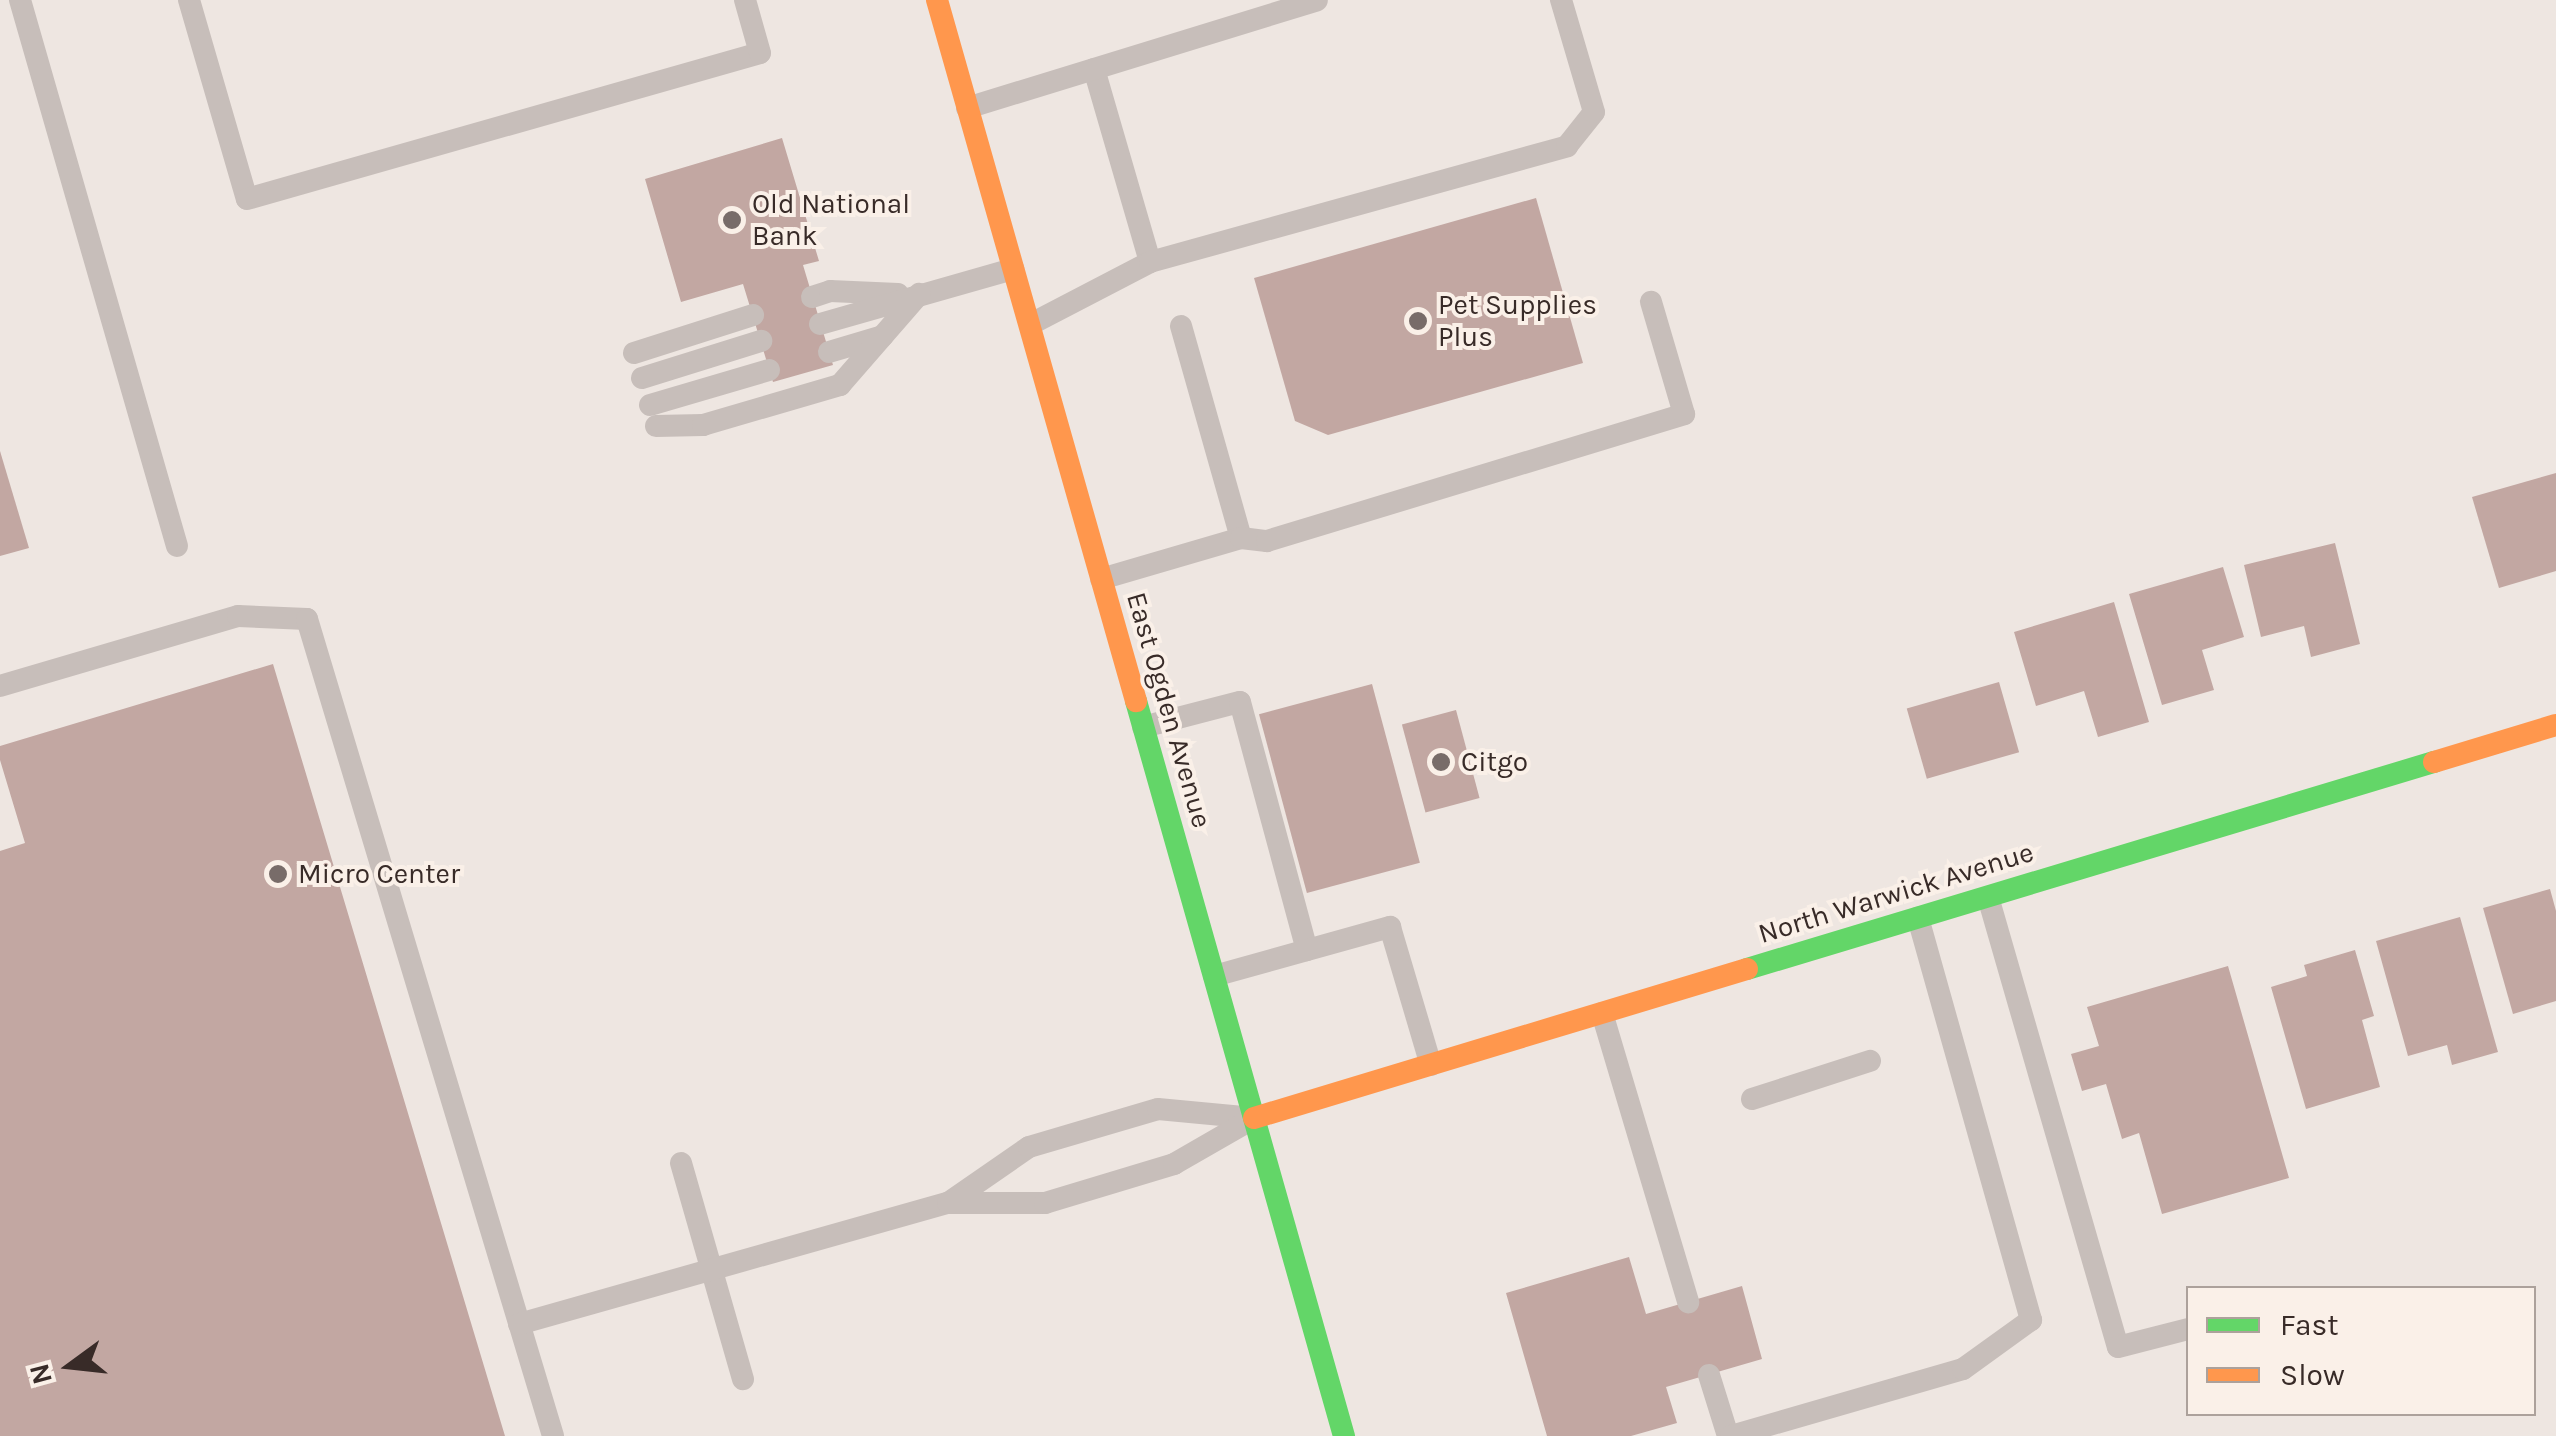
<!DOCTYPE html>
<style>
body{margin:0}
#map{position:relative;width:2556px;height:1436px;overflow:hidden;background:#eee6e1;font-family:Karla,sans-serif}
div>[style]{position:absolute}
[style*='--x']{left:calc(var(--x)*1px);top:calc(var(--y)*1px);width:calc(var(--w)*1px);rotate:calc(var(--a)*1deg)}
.building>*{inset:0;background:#c2a7a2;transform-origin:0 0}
.lane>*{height:22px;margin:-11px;padding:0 11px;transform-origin:11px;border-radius:11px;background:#c7beba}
.fast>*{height:22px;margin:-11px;padding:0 11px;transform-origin:11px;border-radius:11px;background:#63d668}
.slow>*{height:22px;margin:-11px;padding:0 11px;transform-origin:11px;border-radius:11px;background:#ff974d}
.dots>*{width:28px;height:28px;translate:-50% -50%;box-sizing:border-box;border:5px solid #faf0e8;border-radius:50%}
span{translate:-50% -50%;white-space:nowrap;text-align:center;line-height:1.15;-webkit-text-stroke:8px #faf0e8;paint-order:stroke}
.poi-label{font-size:28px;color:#382b28}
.left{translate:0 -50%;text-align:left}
.street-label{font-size:28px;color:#382b28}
.legend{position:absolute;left:2186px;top:1286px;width:350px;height:130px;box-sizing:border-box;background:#faf0e8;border:2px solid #aca19b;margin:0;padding:12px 18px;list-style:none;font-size:30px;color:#382b28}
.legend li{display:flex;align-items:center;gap:20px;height:50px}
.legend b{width:50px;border:2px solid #aca19b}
.north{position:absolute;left:20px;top:1316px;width:100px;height:100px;-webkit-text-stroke:8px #faf0e8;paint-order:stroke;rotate:255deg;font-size:28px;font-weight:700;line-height:40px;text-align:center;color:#382b28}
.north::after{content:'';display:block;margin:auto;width:35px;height:45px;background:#382b28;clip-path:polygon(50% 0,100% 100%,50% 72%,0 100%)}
</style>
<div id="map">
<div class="building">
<i style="clip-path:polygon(782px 138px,819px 261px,803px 265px,833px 365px,773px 382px,743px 284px,681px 302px,645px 179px)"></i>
<i style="clip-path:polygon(1536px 198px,1583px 363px,1328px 435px,1295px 421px,1254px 278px)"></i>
<i style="clip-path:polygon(0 451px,29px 548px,0 556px)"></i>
<i style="clip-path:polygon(2556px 473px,2556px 571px,2499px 588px,2472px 497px)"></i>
<i style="clip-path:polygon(2335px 543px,2360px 644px,2311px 657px,2304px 626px,2261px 637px,2244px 565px)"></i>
<i style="clip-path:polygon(2223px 567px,2244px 637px,2202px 650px,2214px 690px,2162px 705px,2129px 594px)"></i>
<i style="clip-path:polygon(2114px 602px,2149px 722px,2098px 737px,2084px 691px,2036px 706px,2014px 632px)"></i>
<i style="clip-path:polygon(273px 664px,505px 1436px,0 1436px,0 851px,25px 843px,0 760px,0 746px)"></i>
<i style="left:1999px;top:682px;width:73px;height:96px;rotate:74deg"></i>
<i style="left:1372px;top:684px;width:185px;height:117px;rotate:75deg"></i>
<i style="left:1456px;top:710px;width:91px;height:56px;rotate:75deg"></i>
<i style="clip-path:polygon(2550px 889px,2556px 911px,2556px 1001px,2513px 1014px,2483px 908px)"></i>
<i style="clip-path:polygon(2460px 917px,2498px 1052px,2452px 1065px,2447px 1045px,2408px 1056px,2376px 941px)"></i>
<i style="clip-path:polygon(2355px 950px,2374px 1016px,2362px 1020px,2380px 1087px,2306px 1109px,2271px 987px,2307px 976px,2304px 965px)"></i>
<i style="clip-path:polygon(2228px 966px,2289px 1178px,2162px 1214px,2139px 1133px,2122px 1139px,2106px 1084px,2082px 1091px,2071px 1054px,2099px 1046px,2087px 1007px)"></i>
<i style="clip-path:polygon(1629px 1257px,1646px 1314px,1742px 1286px,1762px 1359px,1666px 1387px,1677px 1423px,1631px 1436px,1547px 1436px,1506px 1293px)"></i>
</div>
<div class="lane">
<i style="--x:20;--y:0;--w:568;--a:73.96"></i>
<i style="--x:189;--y:0;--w:207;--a:73.8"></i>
<i style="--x:247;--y:199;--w:533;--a:-15.89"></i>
<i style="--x:760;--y:53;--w:55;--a:-105.8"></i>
<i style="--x:1094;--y:69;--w:201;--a:73.8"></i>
<i style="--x:967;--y:108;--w:366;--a:-17.1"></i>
<i style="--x:812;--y:297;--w:19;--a:-18"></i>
<i style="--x:830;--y:291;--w:68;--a:2.5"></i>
<i style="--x:820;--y:324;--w:201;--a:-15.9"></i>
<i style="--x:1031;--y:324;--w:134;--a:-27.5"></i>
<i style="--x:1150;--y:262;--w:433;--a:-15.5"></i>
<i style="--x:1567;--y:146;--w:43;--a:-51.5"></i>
<i style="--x:1594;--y:112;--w:117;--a:-106.4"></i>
<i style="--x:1181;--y:326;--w:220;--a:74.2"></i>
<i style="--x:829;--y:352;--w:56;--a:-16.5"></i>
<i style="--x:634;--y:353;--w:125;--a:-17.7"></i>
<i style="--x:642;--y:378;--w:125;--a:-17.3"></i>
<i style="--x:650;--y:405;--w:124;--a:-16.4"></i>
<i style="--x:656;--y:426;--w:47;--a:-1.2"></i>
<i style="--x:703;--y:425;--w:143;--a:-16.3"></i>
<i style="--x:840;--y:385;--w:121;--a:-49"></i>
<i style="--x:1101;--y:579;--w:146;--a:-16.3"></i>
<i style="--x:1241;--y:538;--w:26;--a:7"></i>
<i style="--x:1267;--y:541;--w:436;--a:-16.9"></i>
<i style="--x:1684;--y:414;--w:117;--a:-106.4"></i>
<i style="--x:0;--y:686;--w:248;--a:-16.4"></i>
<i style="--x:238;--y:616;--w:69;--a:2.5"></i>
<i style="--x:307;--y:619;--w:853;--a:73.24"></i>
<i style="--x:1143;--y:727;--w:100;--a:-14.5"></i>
<i style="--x:1240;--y:702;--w:257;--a:74.9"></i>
<i style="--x:1988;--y:897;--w:468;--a:73.9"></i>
<i style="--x:2118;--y:1347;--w:72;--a:-14.4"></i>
<i style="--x:1214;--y:976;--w:183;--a:-15.6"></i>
<i style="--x:1390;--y:927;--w:144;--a:73.5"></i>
<i style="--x:1602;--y:1013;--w:302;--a:73.4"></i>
<i style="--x:1752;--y:1099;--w:124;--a:-17.9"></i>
<i style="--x:681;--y:1163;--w:225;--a:74"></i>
<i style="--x:948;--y:1203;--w:98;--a:-34.7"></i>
<i style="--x:1029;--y:1147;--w:134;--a:-16.4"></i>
<i style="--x:1158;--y:1109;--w:96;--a:5.4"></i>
<i style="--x:519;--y:1324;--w:446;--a:-15.8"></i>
<i style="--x:948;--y:1203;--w:97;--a:0"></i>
<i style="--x:1045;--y:1203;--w:135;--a:-16.8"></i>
<i style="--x:1174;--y:1164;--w:92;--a:-29.9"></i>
<i style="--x:1709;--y:1375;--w:64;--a:72.7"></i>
<i style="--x:1731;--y:1436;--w:241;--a:-16.1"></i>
<i style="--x:1963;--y:1369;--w:84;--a:-35.8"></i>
<i style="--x:2031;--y:1320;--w:418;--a:-105.7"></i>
</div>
<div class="fast">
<i style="--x:1136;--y:701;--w:764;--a:74.2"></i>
<i style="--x:1747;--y:969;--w:718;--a:-16.77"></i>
</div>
<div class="slow">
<i style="--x:937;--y:0;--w:729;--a:74.15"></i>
<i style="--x:2434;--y:762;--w:127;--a:-16.9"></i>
<i style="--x:1254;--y:1118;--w:515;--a:-16.82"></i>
</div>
<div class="dots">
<i style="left:732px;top:220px;background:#786c69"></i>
<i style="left:1418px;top:321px;background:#786c69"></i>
<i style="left:1441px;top:762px;background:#786c69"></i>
<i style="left:278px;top:874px;background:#786c69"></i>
</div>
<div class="poi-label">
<span class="left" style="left:752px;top:220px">Old National<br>Bank</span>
<span class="left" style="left:1438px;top:321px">Pet Supplies<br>Plus</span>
<span class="left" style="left:1461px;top:762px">Citgo</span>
<span class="left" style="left:298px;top:874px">Micro Center</span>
</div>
<div class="street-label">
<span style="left:1169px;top:710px;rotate:74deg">East Ogden Avenue</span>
<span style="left:1896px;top:893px;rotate:-17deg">North Warwick Avenue</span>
</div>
<ul class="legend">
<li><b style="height:12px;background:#63d668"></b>Fast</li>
<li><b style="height:12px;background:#ff974d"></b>Slow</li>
</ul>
<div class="north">N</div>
</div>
